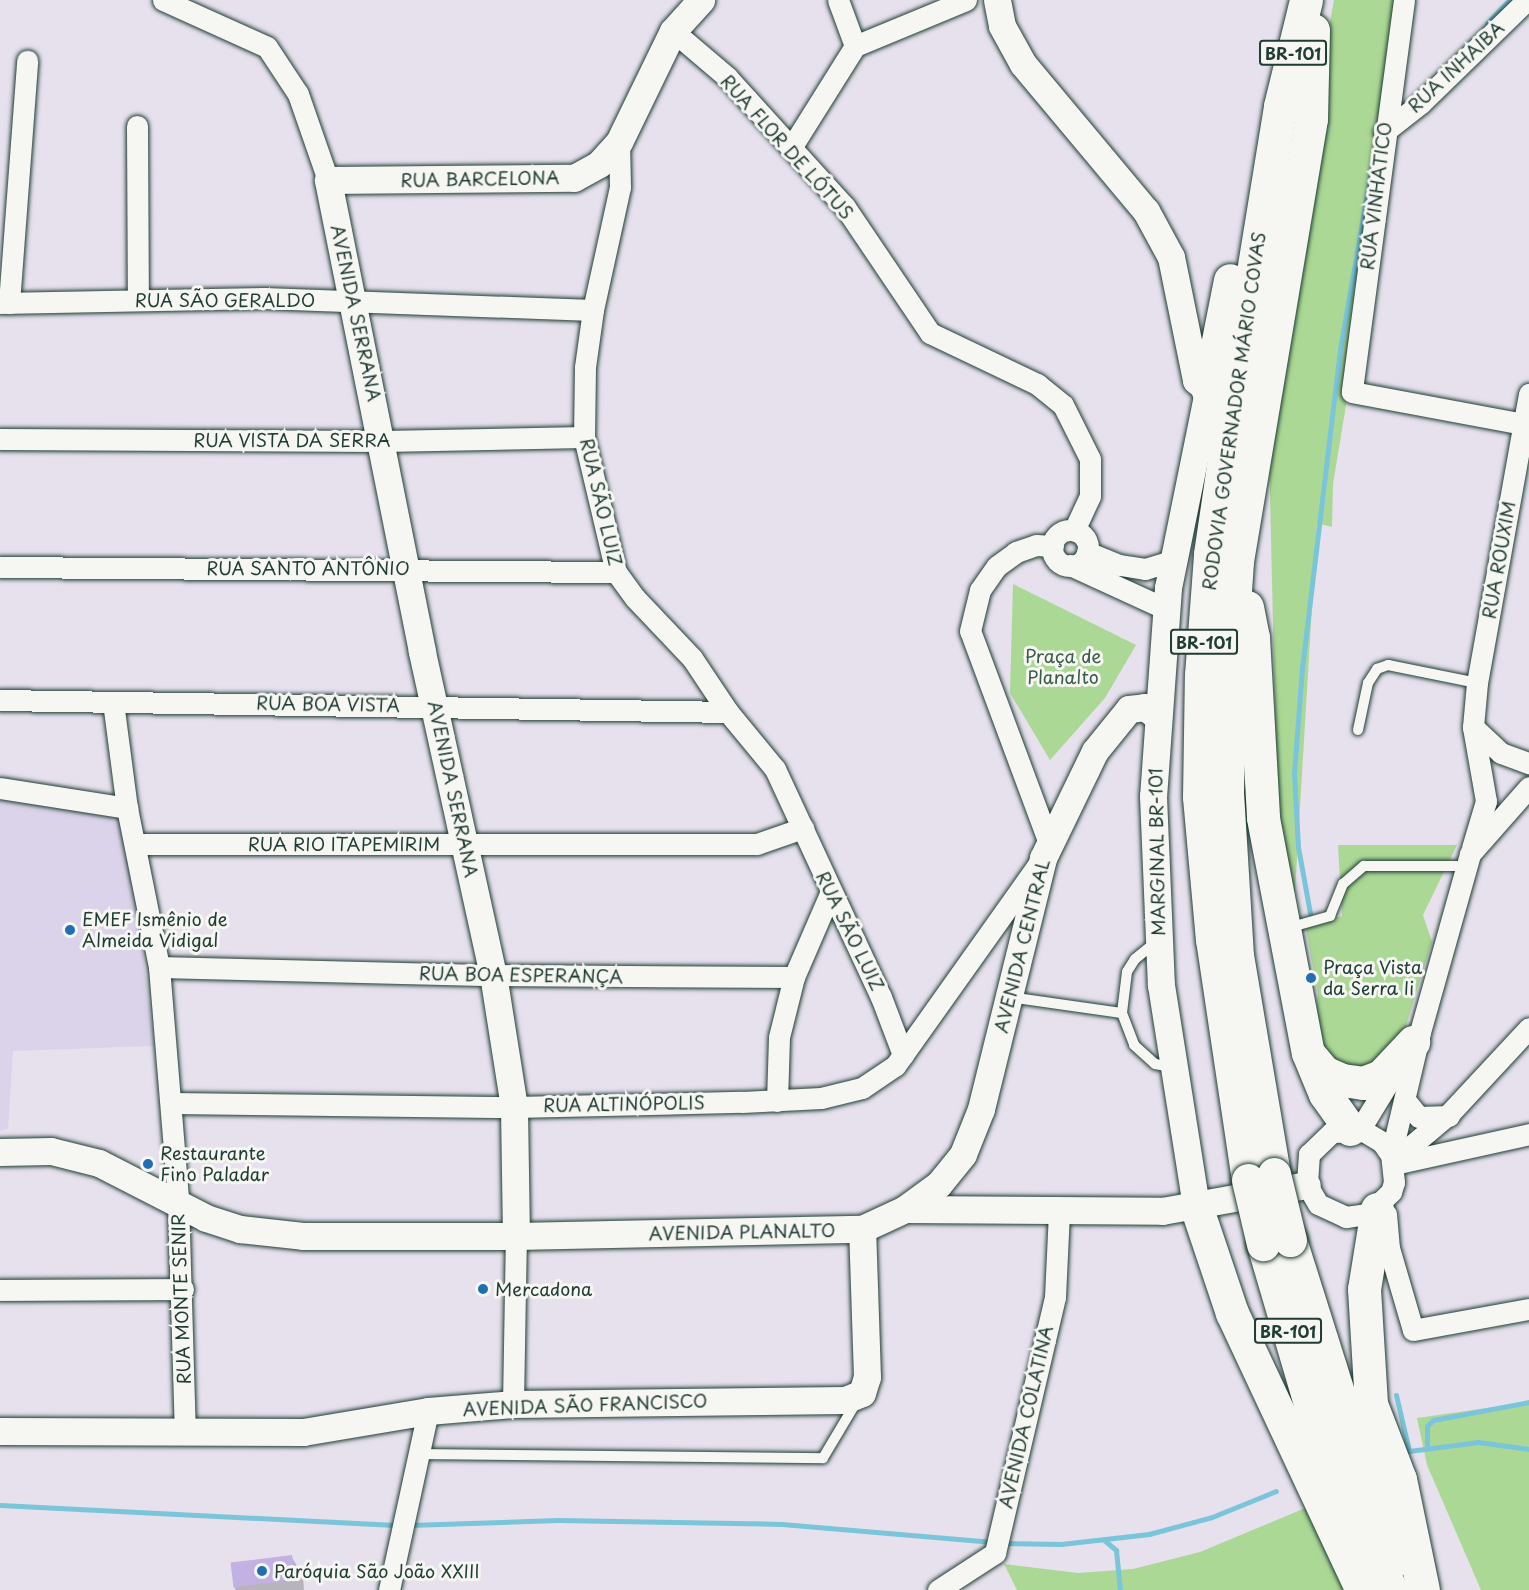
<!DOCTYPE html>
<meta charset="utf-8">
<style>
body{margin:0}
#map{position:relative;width:1529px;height:1590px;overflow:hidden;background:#e6e1ed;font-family:"Playpen Sans",sans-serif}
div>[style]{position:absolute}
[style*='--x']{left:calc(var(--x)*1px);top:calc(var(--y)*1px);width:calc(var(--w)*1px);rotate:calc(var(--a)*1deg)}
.built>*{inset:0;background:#dbd3ea}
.green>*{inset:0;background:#acd896}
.shadow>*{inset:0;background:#0003}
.stream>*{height:5px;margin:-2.5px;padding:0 2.5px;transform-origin:2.5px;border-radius:2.5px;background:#7ac5da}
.building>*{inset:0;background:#c2b1e2;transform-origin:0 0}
.roads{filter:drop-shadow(0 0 2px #1f3d34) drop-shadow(0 0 2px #1f3d34)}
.service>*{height:10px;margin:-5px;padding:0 5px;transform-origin:5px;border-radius:5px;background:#f6f6f2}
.minor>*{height:21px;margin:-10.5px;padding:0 10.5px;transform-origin:10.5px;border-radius:10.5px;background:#f6f6f2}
.minor>.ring{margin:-10.5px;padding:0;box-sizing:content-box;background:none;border:21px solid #f6f6f2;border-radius:50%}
.tertiary>*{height:27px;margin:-13.5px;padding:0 13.5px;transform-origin:13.5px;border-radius:13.5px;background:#f6f6f2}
.primary>*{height:33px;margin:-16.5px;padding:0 16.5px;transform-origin:16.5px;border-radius:16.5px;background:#f6f6f2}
.bridges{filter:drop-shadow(0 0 2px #1f3d34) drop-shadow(0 0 2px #1f3d34)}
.primary-bridge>*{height:33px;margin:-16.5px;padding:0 16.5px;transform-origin:16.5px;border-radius:16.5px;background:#f6f6f2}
.dots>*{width:16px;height:16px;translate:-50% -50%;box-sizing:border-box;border:3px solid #f6f6f2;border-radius:50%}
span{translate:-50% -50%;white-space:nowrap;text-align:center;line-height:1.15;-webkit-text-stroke:6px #f6f6f2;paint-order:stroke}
.shield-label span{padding:2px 4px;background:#f6f6f2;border:2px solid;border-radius:4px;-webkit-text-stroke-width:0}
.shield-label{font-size:16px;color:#1f3d34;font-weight:700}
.street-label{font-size:18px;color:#1f3d34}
.park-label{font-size:18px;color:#3b5c48}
.poi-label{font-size:18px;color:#1f3d34}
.left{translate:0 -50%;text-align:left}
</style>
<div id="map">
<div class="built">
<i style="clip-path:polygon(0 792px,126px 813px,154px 1046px,13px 1051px,8px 1129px,0 1131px)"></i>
</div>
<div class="green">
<i style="clip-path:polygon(1334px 0,1413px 0,1333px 484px,1332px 527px,1317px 523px,1295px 891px,1279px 888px,1267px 364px)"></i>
<i style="clip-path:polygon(1013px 584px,1136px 645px,1105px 698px,1050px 760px,1010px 693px)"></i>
<i style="clip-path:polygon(1338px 845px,1457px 845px,1423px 915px,1432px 942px,1405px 1029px,1385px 1060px,1351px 1070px,1330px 1063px,1314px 1037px,1318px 993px,1305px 925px,1342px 916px)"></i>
<i style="clip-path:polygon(1529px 1402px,1529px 1590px,1481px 1590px,1427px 1465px,1417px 1418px)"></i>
<i style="clip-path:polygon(1315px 1504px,1350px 1590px,1017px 1590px,1004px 1564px,1078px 1573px,1133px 1569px,1200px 1552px)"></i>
</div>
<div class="shadow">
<i style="clip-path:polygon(291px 1556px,303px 1576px,304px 1590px,236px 1590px,234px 1587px)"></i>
</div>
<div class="stream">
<i style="--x:1487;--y:23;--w:32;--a:-46"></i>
<i style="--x:1310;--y:913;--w:67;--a:-100.3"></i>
<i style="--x:1298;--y:847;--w:73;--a:-93.1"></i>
<i style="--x:1294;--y:774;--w:106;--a:-85.7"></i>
<i style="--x:1302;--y:668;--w:321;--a:-83.2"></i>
<i style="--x:1340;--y:349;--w:216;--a:-80.1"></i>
<i style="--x:1396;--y:1395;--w:57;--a:76.9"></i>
<i style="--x:1409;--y:1451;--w:70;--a:-7.4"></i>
<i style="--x:1478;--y:1442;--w:51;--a:7.8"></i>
<i style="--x:1427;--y:1448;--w:22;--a:-90"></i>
<i style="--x:1427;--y:1426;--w:8;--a:-45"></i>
<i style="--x:1433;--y:1420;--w:98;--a:-10.6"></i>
<i style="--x:0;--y:1505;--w:400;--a:2.9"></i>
<i style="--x:409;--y:1525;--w:149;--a:-1.9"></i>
<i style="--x:558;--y:1520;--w:224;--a:1"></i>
<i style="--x:782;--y:1524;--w:212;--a:4.9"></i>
<i style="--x:1104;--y:1540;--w:16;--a:40"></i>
<i style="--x:1116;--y:1550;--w:40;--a:84.3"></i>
<i style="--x:1002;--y:1543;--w:59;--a:1"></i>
<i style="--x:1061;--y:1544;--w:89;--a:-6.5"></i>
<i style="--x:1149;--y:1534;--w:65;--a:-15.1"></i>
<i style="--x:1212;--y:1517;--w:69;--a:-22.1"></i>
</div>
<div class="building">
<i style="left:292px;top:1555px;width:25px;height:62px;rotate:83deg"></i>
</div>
<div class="roads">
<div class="service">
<i style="--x:1358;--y:730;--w:48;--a:-78"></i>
<i style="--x:1368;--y:683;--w:17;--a:-57"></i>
<i style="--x:1377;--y:669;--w:12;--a:-20"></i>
<i style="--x:1388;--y:665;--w:91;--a:11.4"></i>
<i style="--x:1288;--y:928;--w:44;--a:-15.9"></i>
<i style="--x:1330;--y:916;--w:35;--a:-68"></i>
<i style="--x:1343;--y:884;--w:28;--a:-41"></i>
<i style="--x:1364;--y:866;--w:103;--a:0"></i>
<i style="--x:1156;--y:942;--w:27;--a:141"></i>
<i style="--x:1135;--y:959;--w:15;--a:122"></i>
<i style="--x:1127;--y:972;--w:41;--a:97"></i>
<i style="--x:1122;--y:1013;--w:34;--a:69"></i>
<i style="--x:1134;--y:1045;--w:28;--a:42"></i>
<i style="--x:1155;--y:1064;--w:17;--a:10"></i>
<i style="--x:1009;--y:997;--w:114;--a:8.1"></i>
<i style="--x:421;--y:1454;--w:402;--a:0.6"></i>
<i style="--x:823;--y:1458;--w:66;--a:-59.2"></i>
</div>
<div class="minor">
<i style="--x:163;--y:0;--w:114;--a:24.3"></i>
<i style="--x:267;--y:47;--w:56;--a:56.6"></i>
<i style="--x:298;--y:94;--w:91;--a:70.8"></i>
<i style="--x:838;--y:0;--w:49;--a:69.7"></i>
<i style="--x:1404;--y:0;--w:395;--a:97.6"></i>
<i style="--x:1352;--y:392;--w:174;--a:10.6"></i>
<i style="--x:673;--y:31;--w:71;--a:40.4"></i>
<i style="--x:727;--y:77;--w:176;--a:47.8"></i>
<i style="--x:845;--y:207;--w:152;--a:56"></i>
<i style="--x:930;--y:333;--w:119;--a:25.5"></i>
<i style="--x:1037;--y:384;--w:33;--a:39"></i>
<i style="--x:1063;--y:405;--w:60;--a:63.4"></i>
<i style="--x:1090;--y:459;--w:37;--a:90"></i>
<i style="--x:1090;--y:496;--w:38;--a:115"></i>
<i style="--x:137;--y:126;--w:173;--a:89.7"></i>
<i style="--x:1384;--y:132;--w:47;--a:-38.1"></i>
<i style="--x:1421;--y:103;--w:148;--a:-44.2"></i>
<i style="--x:619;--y:142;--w:45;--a:88.7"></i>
<i style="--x:620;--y:187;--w:126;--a:102.4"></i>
<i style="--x:593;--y:310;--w:58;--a:98"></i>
<i style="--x:585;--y:367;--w:70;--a:90.8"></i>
<i style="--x:584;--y:437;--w:139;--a:76.7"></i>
<i style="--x:616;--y:572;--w:32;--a:54"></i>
<i style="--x:635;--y:598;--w:83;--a:46.5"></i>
<i style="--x:692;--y:658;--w:65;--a:56.3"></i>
<i style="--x:728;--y:712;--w:74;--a:50.5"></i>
<i style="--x:775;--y:769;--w:251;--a:65.1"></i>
<i style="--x:881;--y:997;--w:62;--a:69.2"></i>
<i style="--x:791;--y:148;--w:120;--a:-57.9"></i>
<i style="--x:855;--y:46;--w:120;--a:-22.5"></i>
<i style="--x:0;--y:303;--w:264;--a:-1.1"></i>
<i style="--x:264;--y:298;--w:329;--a:2.1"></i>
<i style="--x:9;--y:303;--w:243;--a:-85.7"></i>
<i style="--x:0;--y:439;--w:382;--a:0.3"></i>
<i style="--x:382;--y:441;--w:202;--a:-1.1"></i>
<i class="ring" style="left:1052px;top:530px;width:15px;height:15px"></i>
<i style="--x:1087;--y:552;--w:35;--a:22"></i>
<i style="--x:1120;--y:565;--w:25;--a:9"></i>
<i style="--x:1145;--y:569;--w:30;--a:-17"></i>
<i style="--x:1070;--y:565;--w:106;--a:24.6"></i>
<i style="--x:0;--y:567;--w:616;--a:0.47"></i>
<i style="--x:0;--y:700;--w:728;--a:0.94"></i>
<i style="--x:113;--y:702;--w:107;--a:82.5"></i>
<i style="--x:127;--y:808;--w:162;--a:78.6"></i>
<i style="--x:159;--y:967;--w:234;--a:85.3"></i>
<i style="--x:178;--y:1200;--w:234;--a:88.3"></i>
<i style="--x:1473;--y:727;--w:38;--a:43"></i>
<i style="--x:1501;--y:753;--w:30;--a:20"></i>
<i style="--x:0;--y:788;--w:129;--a:8.9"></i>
<i style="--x:1049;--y:843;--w:226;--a:-110.4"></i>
<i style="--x:970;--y:631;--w:42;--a:-76.3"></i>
<i style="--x:980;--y:590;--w:29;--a:-55"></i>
<i style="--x:997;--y:566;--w:24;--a:-36"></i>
<i style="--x:1016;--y:552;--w:21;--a:-19"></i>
<i style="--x:1036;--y:545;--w:17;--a:3"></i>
<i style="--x:135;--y:844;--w:622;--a:0"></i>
<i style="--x:757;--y:844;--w:49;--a:-19.2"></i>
<i style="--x:1472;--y:848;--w:49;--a:-73.4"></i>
<i style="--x:1486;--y:801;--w:75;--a:-100"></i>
<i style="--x:1473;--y:727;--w:44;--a:-84.8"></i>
<i style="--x:1477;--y:683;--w:294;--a:-79.8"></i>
<i style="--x:159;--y:967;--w:334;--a:1.4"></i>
<i style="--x:493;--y:975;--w:301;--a:0.4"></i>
<i style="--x:794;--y:977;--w:90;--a:-66.6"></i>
<i style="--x:1405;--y:1100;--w:22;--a:51"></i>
<i style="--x:1419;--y:1117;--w:30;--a:-2"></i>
<i style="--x:777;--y:1101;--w:64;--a:-88.2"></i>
<i style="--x:779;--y:1037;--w:62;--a:-76"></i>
<i style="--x:172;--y:1103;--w:342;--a:0.7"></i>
<i style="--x:514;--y:1107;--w:228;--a:-1.3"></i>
<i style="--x:742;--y:1102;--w:79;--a:-2.9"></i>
<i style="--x:821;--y:1098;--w:42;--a:-13.7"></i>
<i style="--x:862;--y:1088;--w:40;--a:-34"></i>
<i style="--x:895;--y:1066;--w:247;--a:-54.6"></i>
<i style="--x:1360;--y:1129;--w:69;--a:-58.6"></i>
<i style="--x:1391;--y:1155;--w:16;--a:-125"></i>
<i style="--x:1382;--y:1142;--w:21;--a:-149"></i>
<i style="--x:1364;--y:1131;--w:32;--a:178"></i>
<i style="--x:1332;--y:1132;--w:32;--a:136"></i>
<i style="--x:1309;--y:1154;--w:31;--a:94"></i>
<i style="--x:1307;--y:1185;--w:22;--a:60"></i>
<i style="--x:1318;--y:1204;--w:31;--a:25"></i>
<i style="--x:1346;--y:1217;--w:22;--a:-8"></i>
<i style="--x:1368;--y:1214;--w:32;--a:-44"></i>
<i style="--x:1391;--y:1192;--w:10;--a:-73"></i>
<i style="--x:1394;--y:1182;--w:27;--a:-96"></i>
<i style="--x:1391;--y:1155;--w:126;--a:-76.7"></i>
<i style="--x:1420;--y:1032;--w:185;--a:-74.3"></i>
<i style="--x:1470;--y:854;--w:89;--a:-48.6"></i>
<i style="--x:1393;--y:1161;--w:73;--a:-40"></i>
<i style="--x:1449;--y:1114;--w:117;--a:-47.1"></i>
<i style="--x:1394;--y:1164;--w:138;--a:-12.5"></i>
<i style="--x:1386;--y:1214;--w:34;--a:85"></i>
<i style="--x:1389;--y:1248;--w:85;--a:73.7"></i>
<i style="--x:1413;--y:1330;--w:118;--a:-10.3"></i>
<i style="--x:0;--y:1290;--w:183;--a:-0.3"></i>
<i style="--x:513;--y:1404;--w:168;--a:-89"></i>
<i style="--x:389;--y:1590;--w:183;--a:-77.7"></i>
<i style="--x:938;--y:1590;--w:68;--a:-33"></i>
<i style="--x:995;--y:1553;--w:263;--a:-76.8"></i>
<i style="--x:1055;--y:1297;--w:85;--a:-87.3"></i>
</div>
<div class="tertiary">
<i style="--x:997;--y:0;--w:26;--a:79"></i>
<i style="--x:1002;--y:26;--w:43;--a:61.1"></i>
<i style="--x:1023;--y:64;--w:192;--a:50.1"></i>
<i style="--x:1146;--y:211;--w:52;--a:61.5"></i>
<i style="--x:1171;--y:257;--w:126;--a:78.5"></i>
<i style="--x:1196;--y:380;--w:16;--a:43"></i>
<i style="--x:1208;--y:391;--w:201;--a:101.5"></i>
<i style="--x:1168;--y:588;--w:209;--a:94.1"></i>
<i style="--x:1153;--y:796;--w:189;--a:87.6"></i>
<i style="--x:1161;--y:985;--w:224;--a:81"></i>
<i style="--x:0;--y:1152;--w:51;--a:-1.1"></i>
<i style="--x:51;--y:1151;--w:49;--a:14"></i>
<i style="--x:99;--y:1163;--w:120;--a:27.2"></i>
<i style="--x:206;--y:1218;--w:36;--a:18"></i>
<i style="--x:240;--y:1229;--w:63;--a:6.3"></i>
<i style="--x:303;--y:1236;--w:213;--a:0"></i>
<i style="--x:516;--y:1236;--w:346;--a:-1.2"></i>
<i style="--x:862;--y:1229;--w:47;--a:-24.9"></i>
<i style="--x:905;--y:1209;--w:257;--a:0.4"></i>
<i style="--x:1162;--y:1211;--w:147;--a:-10.2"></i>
<i style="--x:905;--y:1209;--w:42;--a:-36.3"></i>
<i style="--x:939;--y:1184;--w:38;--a:-51"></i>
<i style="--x:963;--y:1154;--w:48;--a:-68.2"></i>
<i style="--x:981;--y:1109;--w:259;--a:-76.1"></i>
<i style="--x:1043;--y:858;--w:119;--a:-64.1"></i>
<i style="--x:1095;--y:751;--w:54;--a:-51"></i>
<i style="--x:1129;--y:709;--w:16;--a:-7"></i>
<i style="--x:1145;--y:707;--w:16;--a:38"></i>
<i style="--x:516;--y:1236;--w:129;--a:-90.9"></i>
<i style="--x:514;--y:1107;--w:134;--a:-99"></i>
<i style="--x:493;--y:975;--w:332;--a:-102.4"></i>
<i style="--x:422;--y:651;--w:480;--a:-101.3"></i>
<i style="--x:328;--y:180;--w:246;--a:-0.5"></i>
<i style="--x:574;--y:178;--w:29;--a:-29"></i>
<i style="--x:599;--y:164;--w:30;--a:-48"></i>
<i style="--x:619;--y:142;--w:123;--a:-64.1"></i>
<i style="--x:673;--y:31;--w:42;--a:-47.9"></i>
<i style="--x:0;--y:1431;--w:303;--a:0.2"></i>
<i style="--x:303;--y:1432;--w:127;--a:-9.5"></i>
<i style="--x:428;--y:1411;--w:85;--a:-4.7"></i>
<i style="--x:513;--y:1404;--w:332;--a:-0.7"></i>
<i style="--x:845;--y:1400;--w:18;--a:-22"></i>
<i style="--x:862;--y:1393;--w:17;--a:-73"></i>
<i style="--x:867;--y:1377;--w:148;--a:-91.9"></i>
</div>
<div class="primary">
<i style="--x:1208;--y:391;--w:113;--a:-78.8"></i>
<i style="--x:1247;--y:607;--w:31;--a:79"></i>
<i style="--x:1253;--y:637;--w:181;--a:86.8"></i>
<i style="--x:1263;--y:818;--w:239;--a:79.2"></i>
<i style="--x:1308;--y:1053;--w:44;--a:67.5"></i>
<i style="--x:1325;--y:1094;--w:43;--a:54.5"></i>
<i style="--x:1309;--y:1054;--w:23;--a:50"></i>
<i style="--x:1324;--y:1072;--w:20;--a:24"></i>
<i style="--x:1342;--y:1080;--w:21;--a:8"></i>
<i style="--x:1363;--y:1083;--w:19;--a:-21"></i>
<i style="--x:1381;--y:1076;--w:47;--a:-46.7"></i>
<i style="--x:1274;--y:1174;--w:221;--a:-99.6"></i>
<i style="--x:1237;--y:956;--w:162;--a:-93.5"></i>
<i style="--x:1227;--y:794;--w:118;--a:-89"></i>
<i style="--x:1229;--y:676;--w:115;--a:-86"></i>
<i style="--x:1237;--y:561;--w:448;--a:-80.5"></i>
<i style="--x:1311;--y:119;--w:89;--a:-88.7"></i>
<i style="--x:1248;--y:1180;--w:243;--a:-98.5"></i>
<i style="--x:1212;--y:940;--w:144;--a:-95.2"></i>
<i style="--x:1199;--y:797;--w:122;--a:-89.1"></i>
<i style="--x:1201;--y:675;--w:121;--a:-85.7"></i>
<i style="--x:1210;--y:554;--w:205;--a:-81.6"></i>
<i style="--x:1240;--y:351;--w:248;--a:-80.7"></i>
<i style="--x:1280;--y:106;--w:109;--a:-76.2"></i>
<i style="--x:1196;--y:1206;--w:113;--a:71.4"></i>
<i style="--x:1232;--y:1313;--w:306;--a:64.9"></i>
<i style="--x:1377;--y:1209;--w:81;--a:99.2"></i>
<i style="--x:1364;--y:1289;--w:115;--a:86.5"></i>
<i style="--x:1371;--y:1404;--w:80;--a:68.9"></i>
<i style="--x:1400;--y:1479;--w:113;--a:78.3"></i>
<i style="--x:1290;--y:1240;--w:179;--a:72.5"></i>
<i style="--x:1344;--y:1411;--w:158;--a:68.5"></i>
<i style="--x:1263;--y:1244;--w:180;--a:73.6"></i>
<i style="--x:1314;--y:1417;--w:189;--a:66"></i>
</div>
</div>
<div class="bridges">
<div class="primary-bridge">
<i style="--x:1274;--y:1174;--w:68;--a:76.4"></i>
<i style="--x:1248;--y:1180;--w:66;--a:76.8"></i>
</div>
</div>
<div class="dots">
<i style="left:70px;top:930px;background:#1f6fb2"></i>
<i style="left:1311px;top:978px;background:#1f6fb2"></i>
<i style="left:148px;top:1164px;background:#1f6fb2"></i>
<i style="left:483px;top:1289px;background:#1f6fb2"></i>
<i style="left:262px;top:1571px;background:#1f6fb2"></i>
</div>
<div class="shield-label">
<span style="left:1293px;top:53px">BR-101</span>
<span style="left:1204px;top:642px">BR-101</span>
<span style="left:1288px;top:1331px">BR-101</span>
</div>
<div class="street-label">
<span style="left:1456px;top:67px;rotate:-43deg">RUA INHAIBA</span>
<span style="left:787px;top:147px;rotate:48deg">RUA FLOR DE LÓTUS</span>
<span style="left:480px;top:179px;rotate:-1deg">RUA BARCELONA</span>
<span style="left:1376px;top:196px;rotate:-83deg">RUA VINHATICO</span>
<span style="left:225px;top:300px">RUA SÃO GERALDO</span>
<span style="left:356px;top:313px;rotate:78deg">AVENIDA SERRANA</span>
<span style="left:1234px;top:411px;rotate:-82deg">RODOVIA GOVERNADOR MÁRIO COVAS</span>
<span style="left:292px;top:440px">RUA VISTA DA SERRA</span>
<span style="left:601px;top:502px;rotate:77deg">RUA SÃO LUIZ</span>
<span style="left:1499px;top:560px;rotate:-80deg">RUA ROUXIM</span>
<span style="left:308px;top:568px">RUA SANTO ANTÔNIO</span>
<span style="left:328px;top:704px;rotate:1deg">RUA BOA VISTA</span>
<span style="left:453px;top:789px;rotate:78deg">AVENIDA SERRANA</span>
<span style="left:344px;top:844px">RUA RIO ITAPEMIRIM</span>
<span style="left:1157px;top:852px;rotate:-91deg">MARGINAL BR-101</span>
<span style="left:850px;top:931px;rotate:64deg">RUA SÃO LUIZ</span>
<span style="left:1022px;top:946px;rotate:-76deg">AVENIDA CENTRAL</span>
<span style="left:521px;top:975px;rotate:1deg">RUA BOA ESPERANÇA</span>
<span style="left:624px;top:1104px;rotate:-1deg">RUA ALTINÓPOLIS</span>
<span style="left:742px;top:1232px;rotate:-1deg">AVENIDA PLANALTO</span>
<span style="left:181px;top:1299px;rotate:-92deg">RUA MONTE SENIR</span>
<span style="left:585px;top:1405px;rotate:-2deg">AVENIDA SÃO FRANCISCO</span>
<span style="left:1026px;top:1417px;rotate:-77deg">AVENIDA COLATINA</span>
</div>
<div class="park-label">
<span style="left:1063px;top:667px">Praça de<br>Planalto</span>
</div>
<div class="poi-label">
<span class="left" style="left:82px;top:930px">EMEF Ismênio de<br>Almeida Vidigal</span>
<span class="left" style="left:1323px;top:978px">Praça Vista<br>da Serra Ii</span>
<span class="left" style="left:160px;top:1164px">Restaurante<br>Fino Paladar</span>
<span class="left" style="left:495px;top:1289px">Mercadona</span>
<span class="left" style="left:274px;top:1571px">Paróquia São João XXIII</span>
</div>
</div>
